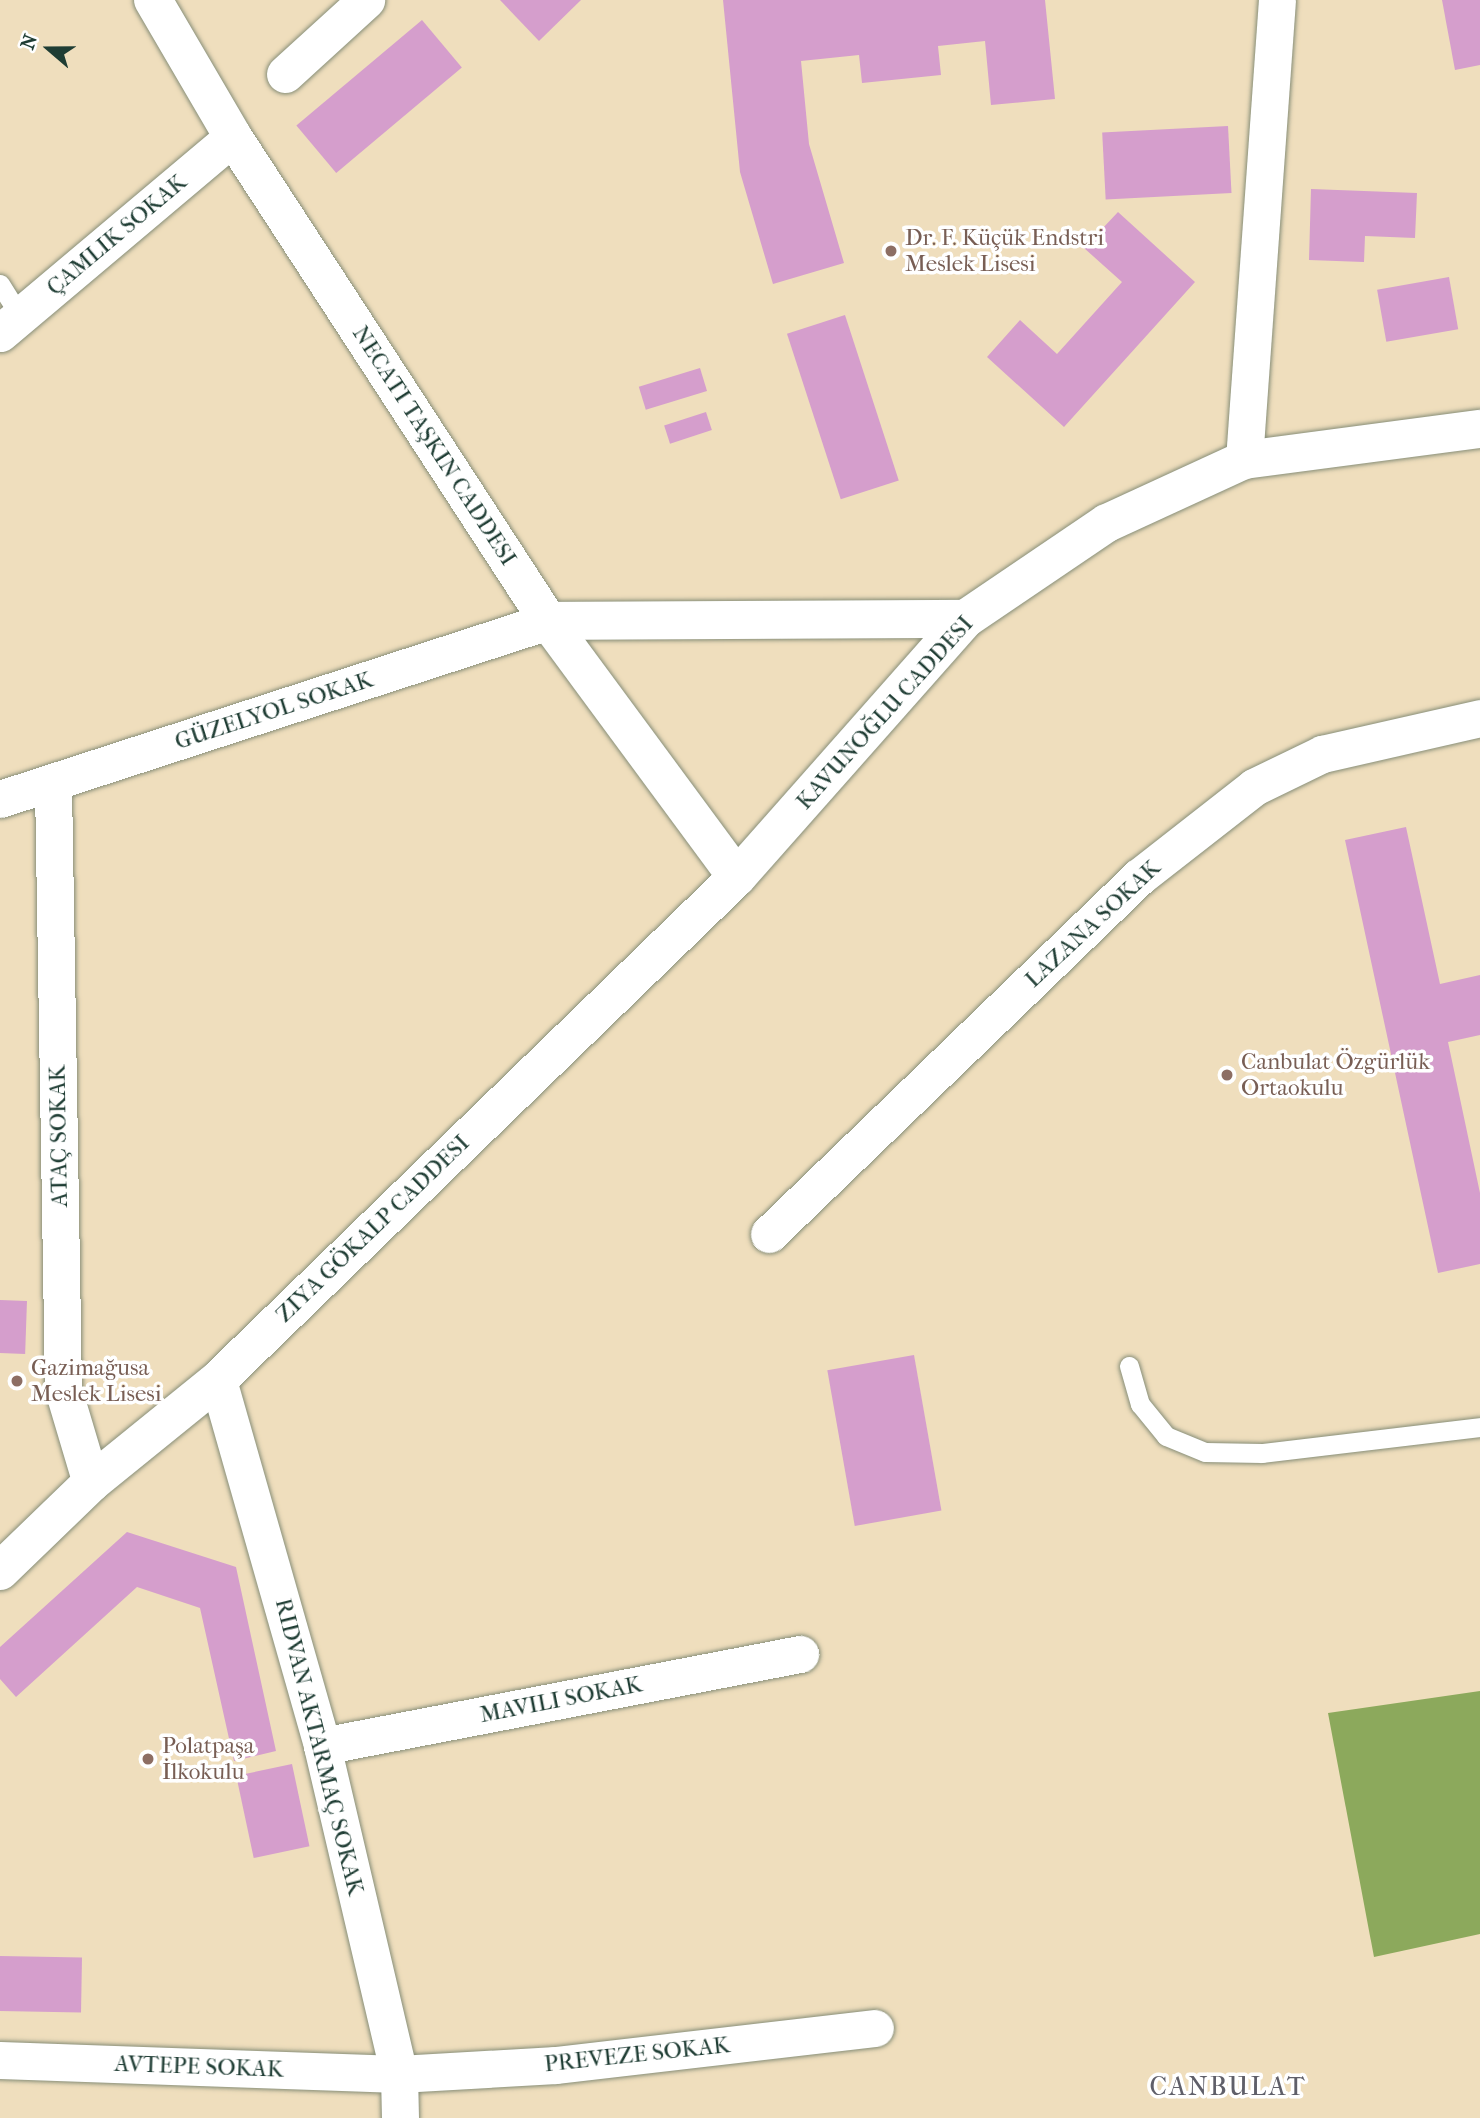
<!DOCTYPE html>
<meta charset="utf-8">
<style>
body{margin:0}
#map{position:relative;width:1480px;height:2118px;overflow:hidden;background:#efdebd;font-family:"IM FELL French Canon",serif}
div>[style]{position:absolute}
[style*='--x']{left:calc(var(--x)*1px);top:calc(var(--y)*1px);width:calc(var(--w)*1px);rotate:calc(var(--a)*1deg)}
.forest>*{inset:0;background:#8ca95c}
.building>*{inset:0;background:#d59ecc;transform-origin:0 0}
.roads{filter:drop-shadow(0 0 2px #878e78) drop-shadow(0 0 2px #878e78)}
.lane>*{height:19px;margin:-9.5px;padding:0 9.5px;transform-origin:9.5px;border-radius:9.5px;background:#fff}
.street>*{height:37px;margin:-18.5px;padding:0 18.5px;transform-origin:18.5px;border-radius:18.5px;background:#fff}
.secondary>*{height:38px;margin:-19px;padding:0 19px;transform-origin:19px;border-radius:19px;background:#fff}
.dots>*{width:19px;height:19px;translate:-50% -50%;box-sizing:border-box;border:4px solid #fff;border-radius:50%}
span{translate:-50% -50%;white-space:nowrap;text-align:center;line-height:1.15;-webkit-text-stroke:7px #fff;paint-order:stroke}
.street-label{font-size:23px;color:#1f3d34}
.education-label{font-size:23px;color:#785e54}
.left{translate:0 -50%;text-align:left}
.quarter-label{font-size:26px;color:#5f5f69;letter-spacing:2px}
.north{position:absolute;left:14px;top:14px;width:70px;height:70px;-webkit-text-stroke:5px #fff;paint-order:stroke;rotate:290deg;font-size:19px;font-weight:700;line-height:28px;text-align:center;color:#1f3d34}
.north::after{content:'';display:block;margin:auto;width:24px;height:32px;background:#1f3d34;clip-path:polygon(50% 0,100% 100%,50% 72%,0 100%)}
</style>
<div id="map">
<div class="forest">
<i style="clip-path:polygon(1480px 1691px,1480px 1934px,1374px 1957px,1328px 1713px)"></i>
</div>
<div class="building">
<i style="clip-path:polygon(500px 0,581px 0,539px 41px)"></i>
<i style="clip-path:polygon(723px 0,1045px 0,1055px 99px,991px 105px,985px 41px,938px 46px,941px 75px,862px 83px,859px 55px,801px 61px,809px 144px,844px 263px,773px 284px,740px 172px)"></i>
<i style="clip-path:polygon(1442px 0,1480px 0,1480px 65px,1455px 70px)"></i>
<i style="left:422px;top:20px;width:62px;height:164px;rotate:50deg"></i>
<i style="left:1228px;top:126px;width:67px;height:126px;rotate:87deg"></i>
<i style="clip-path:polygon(1311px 189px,1417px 193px,1415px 238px,1365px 236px,1364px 262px,1309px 260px)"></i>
<i style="clip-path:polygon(1118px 212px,1195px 282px,1064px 427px,987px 357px,1020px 320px,1057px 354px,1122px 282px,1084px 248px)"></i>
<i style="left:1449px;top:277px;width:53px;height:73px;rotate:80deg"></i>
<i style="left:845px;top:315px;width:174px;height:61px;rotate:72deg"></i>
<i style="left:700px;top:368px;width:24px;height:64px;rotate:73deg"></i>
<i style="left:706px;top:412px;width:19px;height:44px;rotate:72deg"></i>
<i style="clip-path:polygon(1406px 827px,1440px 984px,1480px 975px,1480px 1035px,1448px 1042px,1480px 1193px,1480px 1264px,1438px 1273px,1345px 840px)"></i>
<i style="left:0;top:1300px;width:27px;height:53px;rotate:2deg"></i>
<i style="left:914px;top:1355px;width:158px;height:88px;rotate:80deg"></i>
<i style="clip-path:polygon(127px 1532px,236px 1567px,276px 1751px,234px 1761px,200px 1608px,137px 1587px,16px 1697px,0 1679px,0 1647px)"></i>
<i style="left:292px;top:1764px;width:84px;height:57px;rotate:78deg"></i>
<i style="left:0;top:1956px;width:82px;height:55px;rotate:1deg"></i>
</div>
<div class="roads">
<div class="lane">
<i style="--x:0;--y:284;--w:38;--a:58"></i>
<i style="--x:1129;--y:1366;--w:40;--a:74"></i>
<i style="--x:1140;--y:1404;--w:41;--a:50.9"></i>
<i style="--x:1166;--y:1436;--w:42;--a:22.3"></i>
<i style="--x:1205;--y:1452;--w:57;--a:1"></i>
<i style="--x:1262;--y:1453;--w:220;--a:-6.8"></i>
</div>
<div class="street">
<i style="--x:285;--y:74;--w:110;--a:-42.4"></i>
<i style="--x:0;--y:333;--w:304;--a:-40.1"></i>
<i style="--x:1244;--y:460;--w:461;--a:-85.9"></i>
<i style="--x:53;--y:785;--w:604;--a:89.05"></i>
<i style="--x:63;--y:1389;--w:98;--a:73.4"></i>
<i style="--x:0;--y:799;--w:576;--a:-17.99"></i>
<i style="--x:769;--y:1234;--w:514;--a:-43.98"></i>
<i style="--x:1139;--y:877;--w:146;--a:-38"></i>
<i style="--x:1254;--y:787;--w:76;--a:-25.9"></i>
<i style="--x:1322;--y:754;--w:162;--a:-12.8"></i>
<i style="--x:218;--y:1380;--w:380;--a:74.1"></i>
<i style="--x:322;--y:1746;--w:337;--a:76.8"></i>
<i style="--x:399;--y:2074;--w:44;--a:88.7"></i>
<i style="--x:322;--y:1746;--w:487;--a:-10.9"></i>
<i style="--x:0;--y:2060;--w:399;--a:2"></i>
<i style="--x:399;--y:2074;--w:157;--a:-3.3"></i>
<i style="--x:556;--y:2065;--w:321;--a:-6.6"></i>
</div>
<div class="secondary">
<i style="--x:153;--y:0;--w:159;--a:59.7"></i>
<i style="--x:233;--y:137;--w:577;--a:56.94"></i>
<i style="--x:548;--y:621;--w:318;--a:53.6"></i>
<i style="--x:548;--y:621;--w:417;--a:-0.3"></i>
<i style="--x:0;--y:1571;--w:127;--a:-44"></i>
<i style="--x:91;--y:1483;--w:164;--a:-39"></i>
<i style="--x:218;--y:1380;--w:723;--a:-44.1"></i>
<i style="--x:737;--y:877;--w:344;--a:-48.5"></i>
<i style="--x:965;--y:619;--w:171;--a:-34.1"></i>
<i style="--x:1107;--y:523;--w:151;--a:-24.7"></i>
<i style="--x:1244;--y:460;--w:238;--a:-7.5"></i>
</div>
</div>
<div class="dots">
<i style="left:891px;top:251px;background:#8d6e63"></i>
<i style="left:1227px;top:1075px;background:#8d6e63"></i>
<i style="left:17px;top:1381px;background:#8d6e63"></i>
<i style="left:148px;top:1759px;background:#8d6e63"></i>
</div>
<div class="street-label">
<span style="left:117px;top:235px;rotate:-40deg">ÇAMLIK SOKAK</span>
<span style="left:434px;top:446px;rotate:57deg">NECATI TAŞKIN CADDESI</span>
<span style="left:274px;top:711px;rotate:-18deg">GÜZELYOL SOKAK</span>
<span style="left:885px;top:713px;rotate:-48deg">KAVUNOĞLU CADDESI</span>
<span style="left:1093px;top:924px;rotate:-43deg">LAZANA SOKAK</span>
<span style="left:59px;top:1136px;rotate:-91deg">ATAÇ SOKAK</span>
<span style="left:373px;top:1229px;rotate:-44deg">ZIYA GÖKALP CADDESI</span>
<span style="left:561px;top:1700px;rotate:-11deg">MAVILI SOKAK</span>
<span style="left:319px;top:1747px;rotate:76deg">RIDVAN AKTARMAÇ SOKAK</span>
<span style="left:637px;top:2055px;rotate:-6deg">PREVEZE SOKAK</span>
<span style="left:199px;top:2067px;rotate:2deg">AVTEPE SOKAK</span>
</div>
<div class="education-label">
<span class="left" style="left:905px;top:251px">Dr. F. Küçük Endstri<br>Meslek Lisesi</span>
<span class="left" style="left:1241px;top:1075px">Canbulat Özgürlük<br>Ortaokulu</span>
<span class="left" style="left:31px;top:1381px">Gazimağusa<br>Meslek Lisesi</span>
<span class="left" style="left:162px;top:1759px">Polatpaşa<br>İlkokulu</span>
</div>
<div class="quarter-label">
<span style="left:1228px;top:2087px">CANBULAT</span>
</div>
<div class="north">N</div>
</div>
